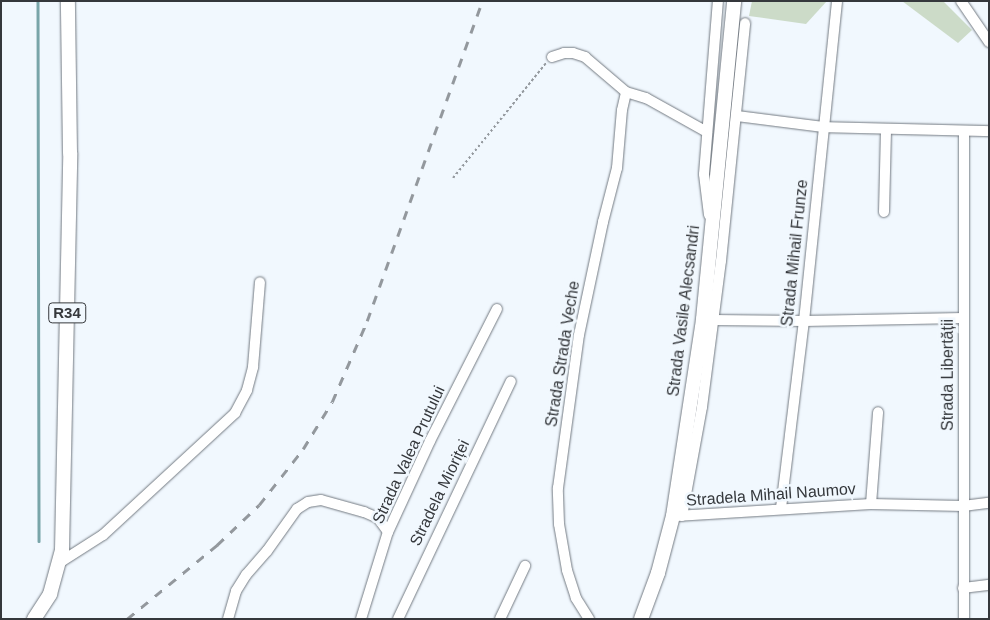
<!DOCTYPE html>
<meta charset="utf-8">
<style>
body{margin:0}
#map{position:relative;width:990px;height:620px;overflow:hidden;background:#f1f8fe;font-family:Arial,sans-serif}
div>[style]{position:absolute}
[style*='--x']{left:calc(var(--x)*1px);top:calc(var(--y)*1px);width:calc(var(--w)*1px);rotate:calc(var(--a)*1deg)}
.green>*{inset:0;background:#ccdbc8}
.stream>*{height:2.5px;margin:-1.25px;padding:0 1.25px;transform-origin:1.25px;border-radius:1.25px;background:#79a5a9}
.path>*{height:2px;margin-top:-1px;transform-origin:0;background:repeating-linear-gradient(90deg,#94999e 0 2.5px,transparent 0 5px)}
.roads{filter:drop-shadow(0 0 1px #737a82) drop-shadow(0 0 1px #737a82)}
.minor>*{height:10px;margin:-5px;padding:0 5px;transform-origin:5px;border-radius:5px;background:#fff}
.major>*{height:14px;margin:-7px;padding:0 7px;transform-origin:7px;border-radius:7px;background:#fff}
.rail>*{height:2.5px;margin-top:-1.25px;transform-origin:0;background:repeating-linear-gradient(90deg,#93989d 0 9px,transparent 0 18px)}
span{translate:-50% -50%;white-space:nowrap;text-align:center;line-height:1.15;-webkit-text-stroke:5px #f1f8fe;paint-order:stroke}
.shield-label span{padding:1px 4px;background:#f1f8fe;border:1px solid;border-radius:4px;-webkit-text-stroke-width:0}
.shield-label{font-size:15px;color:#35383c;font-weight:700}
.street-label{font-size:16px;color:#35383c}
.frame{position:absolute;inset:0;border:2px solid #35383c;pointer-events:none}
</style>
<div id="map">
<div class="green">
<i style="clip-path:polygon(752px 1px,827px 1px,806px 24px,749px 16px)"></i>
<i style="clip-path:polygon(902px 1px,943px 1px,972px 30px,958px 43px)"></i>
</div>
<div class="stream">
<i style="--x:38;--y:1;--w:540;--a:89.89"></i>
</div>
<div class="path">
<i style="--x:453;--y:178;--w:148;--a:-51"></i>
</div>
<div class="roads">
<div class="minor">
<i style="--x:961;--y:1;--w:50;--a:55.7"></i>
<i style="--x:552;--y:57;--w:13;--a:-18"></i>
<i style="--x:564;--y:53;--w:9;--a:0"></i>
<i style="--x:573;--y:53;--w:13;--a:18"></i>
<i style="--x:585;--y:57;--w:54;--a:40.5"></i>
<i style="--x:626;--y:92;--w:21;--a:17"></i>
<i style="--x:646;--y:98;--w:70;--a:29.1"></i>
<i style="--x:737;--y:116;--w:87;--a:7.3"></i>
<i style="--x:823;--y:127;--w:166;--a:1.4"></i>
<i style="--x:884;--y:212;--w:83;--a:-88.6"></i>
<i style="--x:709;--y:215;--w:41;--a:-97"></i>
<i style="--x:704;--y:174;--w:174;--a:-85.4"></i>
<i style="--x:713;--y:320;--w:91;--a:0.6"></i>
<i style="--x:804;--y:321;--w:159;--a:-1.1"></i>
<i style="--x:871;--y:504;--w:92;--a:-85.6"></i>
<i style="--x:781;--y:508;--w:188;--a:-83"></i>
<i style="--x:804;--y:321;--w:321;--a:-84.1"></i>
<i style="--x:676;--y:516;--w:195;--a:-3.5"></i>
<i style="--x:871;--y:504;--w:92;--a:1.2"></i>
<i style="--x:963;--y:506;--w:26;--a:-7"></i>
<i style="--x:682;--y:516;--w:111;--a:-79.6"></i>
<i style="--x:702;--y:407;--w:147;--a:-82.6"></i>
<i style="--x:721;--y:261;--w:239;--a:-84.2"></i>
<i style="--x:59;--y:563;--w:52;--a:-32.5"></i>
<i style="--x:103;--y:535;--w:180;--a:-42.7"></i>
<i style="--x:235;--y:413;--w:26;--a:-62"></i>
<i style="--x:247;--y:390;--w:24;--a:-75"></i>
<i style="--x:253;--y:367;--w:85;--a:-85.3"></i>
<i style="--x:963;--y:588;--w:26;--a:-7"></i>
<i style="--x:228;--y:619;--w:29;--a:-74"></i>
<i style="--x:236;--y:591;--w:19;--a:-58"></i>
<i style="--x:246;--y:575;--w:32;--a:-49"></i>
<i style="--x:267;--y:551;--w:52;--a:-54.5"></i>
<i style="--x:297;--y:509;--w:13;--a:-32"></i>
<i style="--x:308;--y:502;--w:13;--a:-9"></i>
<i style="--x:321;--y:500;--w:45;--a:15.6"></i>
<i style="--x:364;--y:512;--w:15;--a:23"></i>
<i style="--x:378;--y:518;--w:17;--a:54"></i>
<i style="--x:361;--y:619;--w:91;--a:-72.8"></i>
<i style="--x:388;--y:532;--w:100;--a:-65.2"></i>
<i style="--x:430;--y:441;--w:148;--a:-63.1"></i>
<i style="--x:398;--y:619;--w:263;--a:-64.6"></i>
<i style="--x:500;--y:619;--w:59;--a:-64.7"></i>
<i style="--x:589;--y:619;--w:25;--a:-122"></i>
<i style="--x:576;--y:598;--w:29;--a:-108"></i>
<i style="--x:567;--y:570;--w:47;--a:-99.9"></i>
<i style="--x:559;--y:524;--w:36;--a:-92"></i>
<i style="--x:558;--y:488;--w:154;--a:-82.2"></i>
<i style="--x:579;--y:335;--w:116;--a:-78"></i>
<i style="--x:603;--y:222;--w:56;--a:-75.5"></i>
<i style="--x:617;--y:168;--w:58;--a:-85.1"></i>
<i style="--x:622;--y:110;--w:18;--a:-77"></i>
<i style="--x:964;--y:619;--w:488;--a:-90"></i>
</div>
<div class="major">
<i style="--x:34;--y:619;--w:30;--a:-57"></i>
<i style="--x:50;--y:594;--w:46;--a:-74.7"></i>
<i style="--x:62;--y:550;--w:397;--a:-88.8"></i>
<i style="--x:70;--y:153;--w:152;--a:-90.8"></i>
<i style="--x:641;--y:619;--w:49;--a:-69.7"></i>
<i style="--x:658;--y:573;--w:59;--a:-75.3"></i>
<i style="--x:673;--y:516;--w:199;--a:-81.3"></i>
<i style="--x:703;--y:319;--w:320;--a:-84.4"></i>
</div>
</div>
<div class="rail">
<i style="--x:127;--y:619;--w:117;--a:-39.4"></i>
<i style="--x:217;--y:545;--w:58;--a:-43.6"></i>
<i style="--x:259;--y:505;--w:71;--a:-51.8"></i>
<i style="--x:303;--y:449;--w:55;--a:-58.3"></i>
<i style="--x:332;--y:402;--w:88;--a:-66.6"></i>
<i style="--x:367;--y:321;--w:340;--a:-70.2"></i>
</div>
<div class="shield-label">
<span style="left:67px;top:313px">R34</span>
</div>
<div class="street-label">
<span style="left:795px;top:253px;rotate:-84deg">Strada Mihail Frunze</span>
<span style="left:684px;top:311px;rotate:-83deg">Strada Vasile Alecsandri</span>
<span style="left:563px;top:354px;rotate:-81deg">Strada Strada Veche</span>
<span style="left:948px;top:375px;rotate:-90deg">Strada Libertății</span>
<span style="left:409px;top:455px;rotate:-65deg">Strada Valea Prutului</span>
<span style="left:440px;top:493px;rotate:-64deg">Stradela Mioriței</span>
<span style="left:771px;top:495px;rotate:-4deg">Stradela Mihail Naumov</span>
</div>
<div class="frame"></div>
</div>
